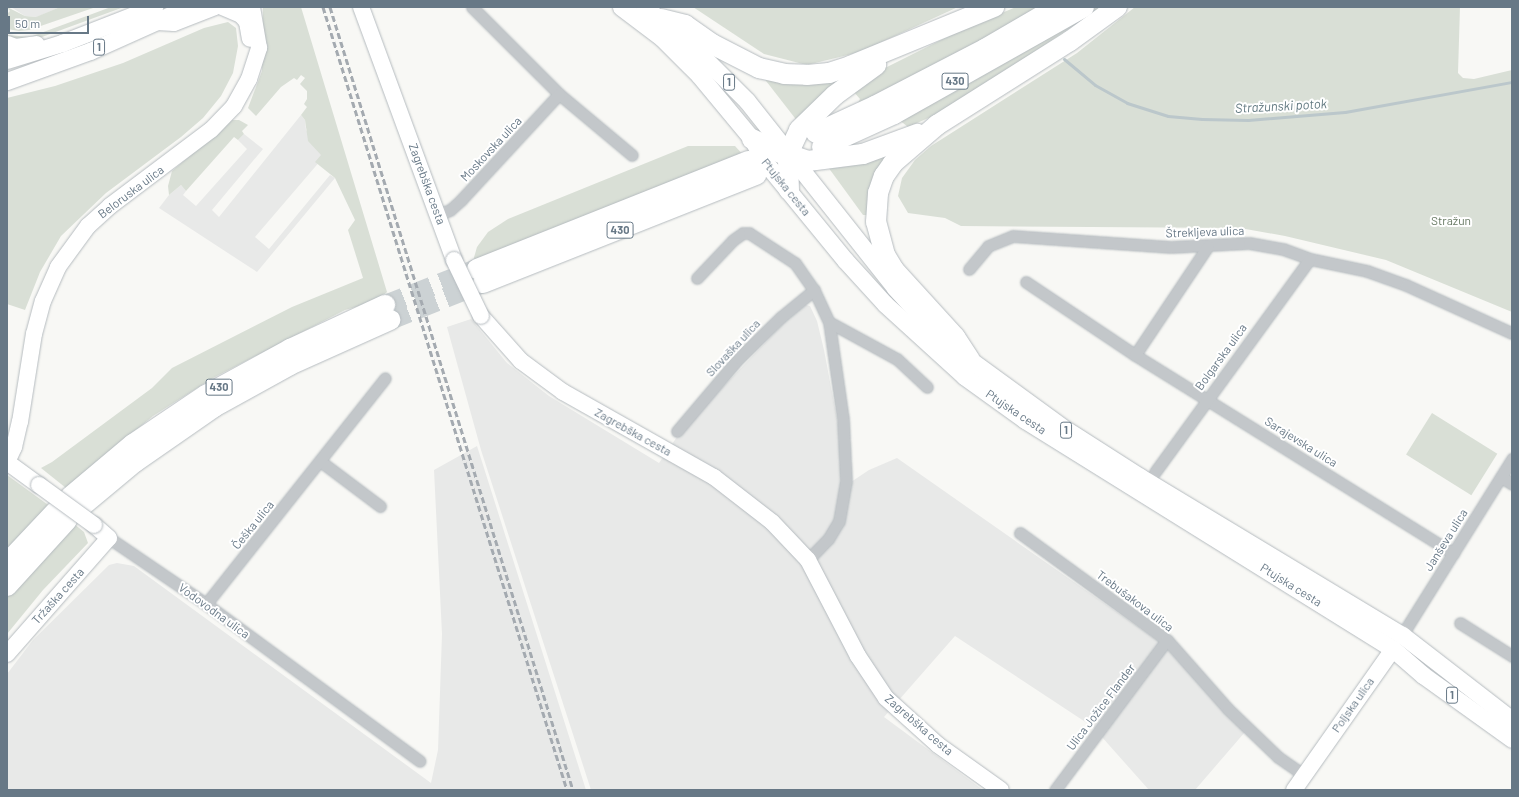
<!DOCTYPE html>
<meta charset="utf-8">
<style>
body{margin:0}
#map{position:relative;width:1519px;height:797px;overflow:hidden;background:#f8f8f5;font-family:Barlow,sans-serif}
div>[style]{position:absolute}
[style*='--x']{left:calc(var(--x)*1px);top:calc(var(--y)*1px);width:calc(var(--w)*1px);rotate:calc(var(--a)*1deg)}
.built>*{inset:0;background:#e8e9e8}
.green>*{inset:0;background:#d9dfd6;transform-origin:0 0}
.stream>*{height:3px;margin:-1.5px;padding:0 1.5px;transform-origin:1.5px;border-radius:1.5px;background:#bbc7cb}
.highway-tunnel>*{height:20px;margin-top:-10px;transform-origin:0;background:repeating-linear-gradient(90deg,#ccd2d4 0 20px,transparent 0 30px)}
.roads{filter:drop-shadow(0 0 1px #b5bbbf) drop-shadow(0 0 1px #b5bbbf)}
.street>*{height:11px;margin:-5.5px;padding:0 5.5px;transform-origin:5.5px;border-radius:5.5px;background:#c3c7ca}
.secondary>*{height:16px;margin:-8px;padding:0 8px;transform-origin:8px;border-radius:8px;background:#fff}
.primary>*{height:17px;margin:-8.5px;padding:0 8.5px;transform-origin:8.5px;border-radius:8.5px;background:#fff}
.highway>*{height:20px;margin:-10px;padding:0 10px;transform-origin:10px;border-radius:10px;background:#fff}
.rail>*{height:3px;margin-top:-1.5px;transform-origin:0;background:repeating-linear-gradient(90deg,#a4aab0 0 6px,transparent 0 9px)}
.bridges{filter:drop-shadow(0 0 1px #b5bbbf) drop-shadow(0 0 1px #b5bbbf)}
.secondary-bridge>*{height:16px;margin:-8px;padding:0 8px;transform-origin:8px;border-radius:8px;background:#fff}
span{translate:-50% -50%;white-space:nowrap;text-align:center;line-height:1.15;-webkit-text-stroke:4px #fff;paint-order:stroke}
.shield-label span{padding:1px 3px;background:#fff;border:1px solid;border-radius:3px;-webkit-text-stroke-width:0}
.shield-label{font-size:11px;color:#677886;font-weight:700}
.street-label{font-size:12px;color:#677886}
.park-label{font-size:12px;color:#667862}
.water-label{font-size:13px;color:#637a82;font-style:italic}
.frame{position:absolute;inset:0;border:8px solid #677886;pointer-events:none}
.scale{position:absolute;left:8px;top:16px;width:81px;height:18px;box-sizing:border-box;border:2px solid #677886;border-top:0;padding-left:5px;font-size:12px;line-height:14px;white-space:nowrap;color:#677886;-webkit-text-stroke:3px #fff;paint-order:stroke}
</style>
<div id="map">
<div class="built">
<i style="clip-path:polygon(11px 7px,60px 7px,37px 17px,25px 16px)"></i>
<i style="clip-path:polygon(301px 115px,305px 120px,306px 130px,327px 153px,255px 237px,269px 249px,330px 175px,335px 178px,257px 272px,159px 208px,169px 195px,181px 185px,186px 191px,183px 195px,196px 206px,247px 149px,238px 140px,244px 134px,263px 149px,212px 210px,219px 217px)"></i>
<i style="clip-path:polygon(806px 305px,810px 306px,817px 321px,824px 350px,838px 424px,842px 488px,869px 470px,897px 458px,1161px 643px,1245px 732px,1195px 790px,1149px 790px,1093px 727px,955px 636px,884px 717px,983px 790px,591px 790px,481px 450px,447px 327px,471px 319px,507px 363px,549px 396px,659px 463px,681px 431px,787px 320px)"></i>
<i style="clip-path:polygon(477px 446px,586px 790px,7px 790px,7px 674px,33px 640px,109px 565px,117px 563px,134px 566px,431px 783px,438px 750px,442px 634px,434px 470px)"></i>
</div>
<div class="green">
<i style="clip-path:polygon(7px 7px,25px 16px,36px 17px,60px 7px,96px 7px,29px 30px,19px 31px,7px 29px,7px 14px,10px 11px)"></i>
<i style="clip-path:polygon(111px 7px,124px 7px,31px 41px,7px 39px,7px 35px,30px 37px)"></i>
<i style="clip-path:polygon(263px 7px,301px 7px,387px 292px,377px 301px,345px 310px,213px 378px,153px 416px,66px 488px,41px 468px,52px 462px,152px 388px,172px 368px,292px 307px,363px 278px,348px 230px,355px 220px,335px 178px,315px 162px,321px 155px,308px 141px,305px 120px,301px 115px,307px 107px,304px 104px,307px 99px,307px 91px,300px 84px,305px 78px,301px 75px,297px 80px,294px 78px,281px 87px,256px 116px,248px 108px,262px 71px)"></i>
<i style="clip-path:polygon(693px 7px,958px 7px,860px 52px,807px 65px,764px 54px)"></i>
<i style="clip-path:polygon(1016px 7px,1044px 7px,855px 108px,860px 99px,853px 91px,879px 71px,959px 31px)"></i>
<i style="clip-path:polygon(1095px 7px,1101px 7px,951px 108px,908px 127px,898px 119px,1049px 36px)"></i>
<i style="clip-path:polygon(1135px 7px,1460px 7px,1458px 73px,1463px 78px,1474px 79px,1512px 70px,1512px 312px,1386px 260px,1285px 236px,1240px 228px,961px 226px,945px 218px,908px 213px,898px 196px,902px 178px,915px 160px,931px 146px,1077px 53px)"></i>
<i style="clip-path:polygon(228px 22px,236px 28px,238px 46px,233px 73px,221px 96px,203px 118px,181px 137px,106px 193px,61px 236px,40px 272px,25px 310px,7px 304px,7px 98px,55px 86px,123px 63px,204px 28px)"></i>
<i style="clip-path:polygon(851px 71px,798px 122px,759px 72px)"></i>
<i style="clip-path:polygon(232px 120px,239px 120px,248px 125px,242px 131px,244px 134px,238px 140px,234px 137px,186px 191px,181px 185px,169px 195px,168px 186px,172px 171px)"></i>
<i style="clip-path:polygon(688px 146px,735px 146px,746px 158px,473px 261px,477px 247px,488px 232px,508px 219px)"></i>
<i style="clip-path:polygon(903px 147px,875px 215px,863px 215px,828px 167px)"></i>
<i style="left:1432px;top:413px;width:77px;height:49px;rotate:32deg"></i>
<i style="clip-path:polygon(7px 475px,51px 507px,7px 550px)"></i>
<i style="clip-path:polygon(73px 523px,84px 532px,88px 543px,43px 590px,7px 634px,7px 596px)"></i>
</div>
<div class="stream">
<i style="--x:1064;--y:59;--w:40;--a:40"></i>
<i style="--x:1095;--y:85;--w:37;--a:29"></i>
<i style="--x:1127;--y:103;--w:43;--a:17.6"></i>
<i style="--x:1168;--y:116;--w:34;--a:5"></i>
<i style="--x:1202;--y:119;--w:46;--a:1.2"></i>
<i style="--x:1248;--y:120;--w:97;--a:-4.7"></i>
<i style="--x:1345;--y:112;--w:170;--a:-10.2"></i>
</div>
<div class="highway-tunnel">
<i style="--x:385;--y:305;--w:99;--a:-21.4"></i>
<i style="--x:390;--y:320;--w:100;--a:-21.7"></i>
</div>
<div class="roads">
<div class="street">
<i style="--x:472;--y:7;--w:123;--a:45"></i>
<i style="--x:559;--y:94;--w:95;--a:39.9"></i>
<i style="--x:438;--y:215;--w:13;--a:-23"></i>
<i style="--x:450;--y:210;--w:15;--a:-42"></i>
<i style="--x:461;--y:200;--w:144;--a:-47.2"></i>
<i style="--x:969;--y:269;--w:30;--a:-50"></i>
<i style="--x:988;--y:246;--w:27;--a:-22"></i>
<i style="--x:1013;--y:236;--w:158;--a:4"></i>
<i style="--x:1171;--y:247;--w:78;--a:-2.9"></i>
<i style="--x:1249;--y:243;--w:35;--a:10"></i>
<i style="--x:1283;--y:249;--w:29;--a:20"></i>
<i style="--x:1310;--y:259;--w:58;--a:11.9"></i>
<i style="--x:1367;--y:271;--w:41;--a:19.7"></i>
<i style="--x:1406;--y:285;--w:116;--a:24.4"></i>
<i style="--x:697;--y:278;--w:52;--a:-46.5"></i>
<i style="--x:733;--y:240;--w:12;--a:-35"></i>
<i style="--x:743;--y:233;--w:6;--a:0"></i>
<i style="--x:749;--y:233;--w:55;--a:33.1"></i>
<i style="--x:795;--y:263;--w:33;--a:55"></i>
<i style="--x:814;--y:290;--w:35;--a:65"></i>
<i style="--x:829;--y:322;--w:98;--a:81.8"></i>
<i style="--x:843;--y:419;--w:62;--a:87.2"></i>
<i style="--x:846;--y:481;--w:41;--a:99.9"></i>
<i style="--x:839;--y:521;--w:21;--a:121"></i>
<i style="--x:828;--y:539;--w:29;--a:134"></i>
<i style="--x:1026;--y:282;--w:131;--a:33.8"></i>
<i style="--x:1135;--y:355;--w:375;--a:31.9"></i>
<i style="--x:829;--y:322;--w:77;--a:28.6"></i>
<i style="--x:897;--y:359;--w:41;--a:43"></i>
<i style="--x:1135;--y:355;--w:131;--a:-56.2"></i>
<i style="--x:677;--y:431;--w:96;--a:-49.7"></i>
<i style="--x:739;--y:358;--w:59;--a:-44.3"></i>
<i style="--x:781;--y:317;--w:43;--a:-39.3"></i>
<i style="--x:320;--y:461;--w:75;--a:36.9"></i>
<i style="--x:1155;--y:472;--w:263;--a:-54"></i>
<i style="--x:1501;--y:477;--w:13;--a:32"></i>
<i style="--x:1020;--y:533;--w:182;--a:36.1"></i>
<i style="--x:1167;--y:640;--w:92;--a:48.5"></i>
<i style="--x:1228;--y:709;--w:69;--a:43.8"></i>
<i style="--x:1278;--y:757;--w:32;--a:35"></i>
<i style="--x:109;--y:538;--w:117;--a:34.2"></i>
<i style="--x:206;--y:604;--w:265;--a:36.3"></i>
<i style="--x:206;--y:604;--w:288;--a:-51.6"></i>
<i style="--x:1460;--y:623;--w:62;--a:32.4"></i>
<i style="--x:1402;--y:635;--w:208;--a:-58"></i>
<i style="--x:1055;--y:790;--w:187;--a:-53.3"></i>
</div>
<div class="secondary">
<i style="--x:222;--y:7;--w:21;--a:23"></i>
<i style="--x:241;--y:15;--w:9;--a:49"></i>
<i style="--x:247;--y:22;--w:17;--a:80"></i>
<i style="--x:361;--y:7;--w:270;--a:69.8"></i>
<i style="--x:157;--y:22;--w:17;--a:3"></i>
<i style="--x:174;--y:23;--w:44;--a:-21.3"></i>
<i style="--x:481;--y:316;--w:60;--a:48.4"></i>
<i style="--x:521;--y:361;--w:52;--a:36.4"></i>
<i style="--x:563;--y:392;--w:173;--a:29.4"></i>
<i style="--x:714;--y:477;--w:73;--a:37.8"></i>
<i style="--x:772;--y:522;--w:52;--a:46.5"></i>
<i style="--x:808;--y:560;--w:108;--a:62.5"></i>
<i style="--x:858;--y:656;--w:50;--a:56.3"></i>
<i style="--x:886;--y:698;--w:70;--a:42.1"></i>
<i style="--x:938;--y:745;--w:77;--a:35.5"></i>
<i style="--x:7;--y:462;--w:17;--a:-65"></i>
<i style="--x:14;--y:447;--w:26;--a:-77"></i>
<i style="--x:20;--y:422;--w:89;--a:-81"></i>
<i style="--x:34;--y:334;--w:34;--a:-75"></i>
<i style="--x:43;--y:301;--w:37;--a:-66"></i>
<i style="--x:58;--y:267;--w:51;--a:-53.8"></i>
<i style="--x:88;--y:226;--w:30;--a:-42"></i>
<i style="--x:110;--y:206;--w:126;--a:-37"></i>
<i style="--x:211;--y:130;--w:33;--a:-46"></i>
<i style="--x:234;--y:106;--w:31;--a:-61"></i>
<i style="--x:249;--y:79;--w:33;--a:-72"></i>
<i style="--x:259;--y:48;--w:42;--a:-99.7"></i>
<i style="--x:7;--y:462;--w:39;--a:36"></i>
<i style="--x:7;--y:654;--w:154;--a:-48.7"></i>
<i style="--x:109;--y:538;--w:20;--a:-139"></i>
<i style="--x:1294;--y:790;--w:172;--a:-54.9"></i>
</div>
<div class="primary">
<i style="--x:621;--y:7;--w:51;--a:37.1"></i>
<i style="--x:662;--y:38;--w:52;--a:45"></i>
<i style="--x:699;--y:75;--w:83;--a:50.4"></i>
<i style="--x:752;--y:139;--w:25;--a:61"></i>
<i style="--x:764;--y:161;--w:128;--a:50.7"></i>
<i style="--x:845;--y:260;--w:59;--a:47.7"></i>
<i style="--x:885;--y:304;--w:107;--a:42.3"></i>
<i style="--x:964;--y:376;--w:75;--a:35.8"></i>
<i style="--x:1025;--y:420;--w:433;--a:31.9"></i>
<i style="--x:1393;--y:649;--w:40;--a:41"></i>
<i style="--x:1423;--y:675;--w:110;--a:35.7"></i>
<i style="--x:644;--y:7;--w:53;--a:38.2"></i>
<i style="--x:686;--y:40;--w:86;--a:45"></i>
<i style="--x:747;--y:101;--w:238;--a:51.6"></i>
<i style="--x:895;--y:288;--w:50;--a:47.4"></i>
<i style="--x:929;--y:325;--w:54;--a:40.5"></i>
<i style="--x:970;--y:360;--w:117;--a:36"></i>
<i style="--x:1065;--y:429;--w:89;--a:32.6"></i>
<i style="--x:1140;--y:477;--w:306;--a:31.1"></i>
<i style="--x:1402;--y:635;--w:139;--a:37.7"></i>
<i style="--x:7;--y:44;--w:9;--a:21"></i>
<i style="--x:15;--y:47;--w:21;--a:-8"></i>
<i style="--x:7;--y:60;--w:58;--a:-17.2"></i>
<i style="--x:62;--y:43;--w:99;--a:-21.4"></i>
<i style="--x:7;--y:81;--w:88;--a:-19.9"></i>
<i style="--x:90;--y:51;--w:107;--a:-24.2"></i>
</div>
<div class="highway">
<i style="--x:661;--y:19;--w:25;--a:14"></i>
<i style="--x:685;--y:25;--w:33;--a:35"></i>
<i style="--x:712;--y:44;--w:53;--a:27.1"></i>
<i style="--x:759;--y:68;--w:26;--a:13"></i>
<i style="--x:784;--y:74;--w:23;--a:2"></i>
<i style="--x:807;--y:75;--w:22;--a:-5"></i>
<i style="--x:829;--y:73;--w:22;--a:-18"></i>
<i style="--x:850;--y:66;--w:156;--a:-22.3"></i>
<i style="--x:816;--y:133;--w:65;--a:-24.6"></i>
<i style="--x:875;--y:106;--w:124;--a:-27.4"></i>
<i style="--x:985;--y:49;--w:83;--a:-30.3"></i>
<i style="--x:752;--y:139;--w:32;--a:26"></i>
<i style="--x:781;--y:153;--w:7;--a:8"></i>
<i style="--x:788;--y:154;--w:21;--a:19"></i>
<i style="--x:808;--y:161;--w:55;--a:-7.3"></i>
<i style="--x:863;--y:154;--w:58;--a:-20.3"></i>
<i style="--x:822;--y:147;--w:79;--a:-24.6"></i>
<i style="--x:894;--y:114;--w:218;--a:-29.4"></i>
<i style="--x:789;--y:190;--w:36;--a:-92"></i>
<i style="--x:788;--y:154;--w:26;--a:-65"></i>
<i style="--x:799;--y:130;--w:50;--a:-44.2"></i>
<i style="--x:835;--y:95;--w:51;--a:-36.2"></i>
<i style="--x:477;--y:269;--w:292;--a:-21.7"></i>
<i style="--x:483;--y:283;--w:294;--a:-21.6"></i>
<i style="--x:970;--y:360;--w:27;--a:-123"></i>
<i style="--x:955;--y:337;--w:91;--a:-132.3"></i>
<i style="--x:894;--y:270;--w:17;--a:-121"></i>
<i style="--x:885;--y:255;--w:34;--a:-105"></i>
<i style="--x:876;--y:222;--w:29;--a:-86"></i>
<i style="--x:878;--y:193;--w:18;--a:-71"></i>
<i style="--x:884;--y:176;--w:16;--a:-55"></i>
<i style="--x:893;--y:163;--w:58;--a:-40.8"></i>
<i style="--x:937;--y:125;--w:157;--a:-32.3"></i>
<i style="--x:1070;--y:41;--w:58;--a:-35.9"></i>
<i style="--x:70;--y:497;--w:82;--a:-40.1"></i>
<i style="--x:133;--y:444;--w:88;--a:-33.9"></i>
<i style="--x:206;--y:395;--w:96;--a:-28.7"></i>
<i style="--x:290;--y:349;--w:105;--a:-24.9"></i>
<i style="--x:82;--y:506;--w:69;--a:-39.7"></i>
<i style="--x:135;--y:462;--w:96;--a:-34.8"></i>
<i style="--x:214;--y:407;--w:87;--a:-28.9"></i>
<i style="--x:290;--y:365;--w:110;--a:-24.2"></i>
<i style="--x:7;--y:563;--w:71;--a:-46.7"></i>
<i style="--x:7;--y:586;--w:89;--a:-47.7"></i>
</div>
</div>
<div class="rail">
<i style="--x:323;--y:7;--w:820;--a:72.69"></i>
<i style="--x:330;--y:7;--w:820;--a:72.76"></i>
</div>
<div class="bridges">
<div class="secondary-bridge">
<i style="--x:454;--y:260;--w:62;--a:64.3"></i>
<i style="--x:39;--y:485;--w:68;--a:36"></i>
</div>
</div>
<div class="shield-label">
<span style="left:99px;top:47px">1</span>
<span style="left:955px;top:81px">430</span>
<span style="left:729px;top:82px">1</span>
<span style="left:620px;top:230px">430</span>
<span style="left:219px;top:387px">430</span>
<span style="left:1066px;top:430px">1</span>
<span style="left:1452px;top:695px">1</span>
</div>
<div class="street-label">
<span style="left:491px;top:149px;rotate:-47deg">Moskovska ulica</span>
<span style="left:427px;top:184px;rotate:70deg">Zagrebška cesta</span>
<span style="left:786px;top:187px;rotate:51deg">Ptujska cesta</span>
<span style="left:131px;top:192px;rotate:-37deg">Beloruska ulica</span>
<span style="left:1205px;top:232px;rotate:-2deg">Štrekljeva ulica</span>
<span style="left:733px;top:348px;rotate:-47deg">Slovaška ulica</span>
<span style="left:1221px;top:357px;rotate:-54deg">Bolgarska ulica</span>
<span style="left:1016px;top:412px;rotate:34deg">Ptujska cesta</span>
<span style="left:633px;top:432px;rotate:29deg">Zagrebška cesta</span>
<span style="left:1301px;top:442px;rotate:32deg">Sarajevska ulica</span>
<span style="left:253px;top:525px;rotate:-51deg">Češka ulica</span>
<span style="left:1446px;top:540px;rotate:-58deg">Janševa ulica</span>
<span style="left:1291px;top:585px;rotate:32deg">Ptujska cesta</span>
<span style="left:58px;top:596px;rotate:-48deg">Tržaška cesta</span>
<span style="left:1135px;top:601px;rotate:37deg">Trebušakova ulica</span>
<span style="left:214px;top:611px;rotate:36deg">Vodovodna ulica</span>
<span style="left:1353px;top:705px;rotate:-55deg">Poljska ulica</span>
<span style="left:1101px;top:707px;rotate:-53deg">Ulica Jožice Flander</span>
<span style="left:919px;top:725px;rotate:41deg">Zagrebška cesta</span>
</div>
<div class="park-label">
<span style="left:1451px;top:221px">Stražun</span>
</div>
<div class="water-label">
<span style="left:1281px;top:106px;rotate:-3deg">Stražunski potok</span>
</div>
<div class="frame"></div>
<div class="scale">50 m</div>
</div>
